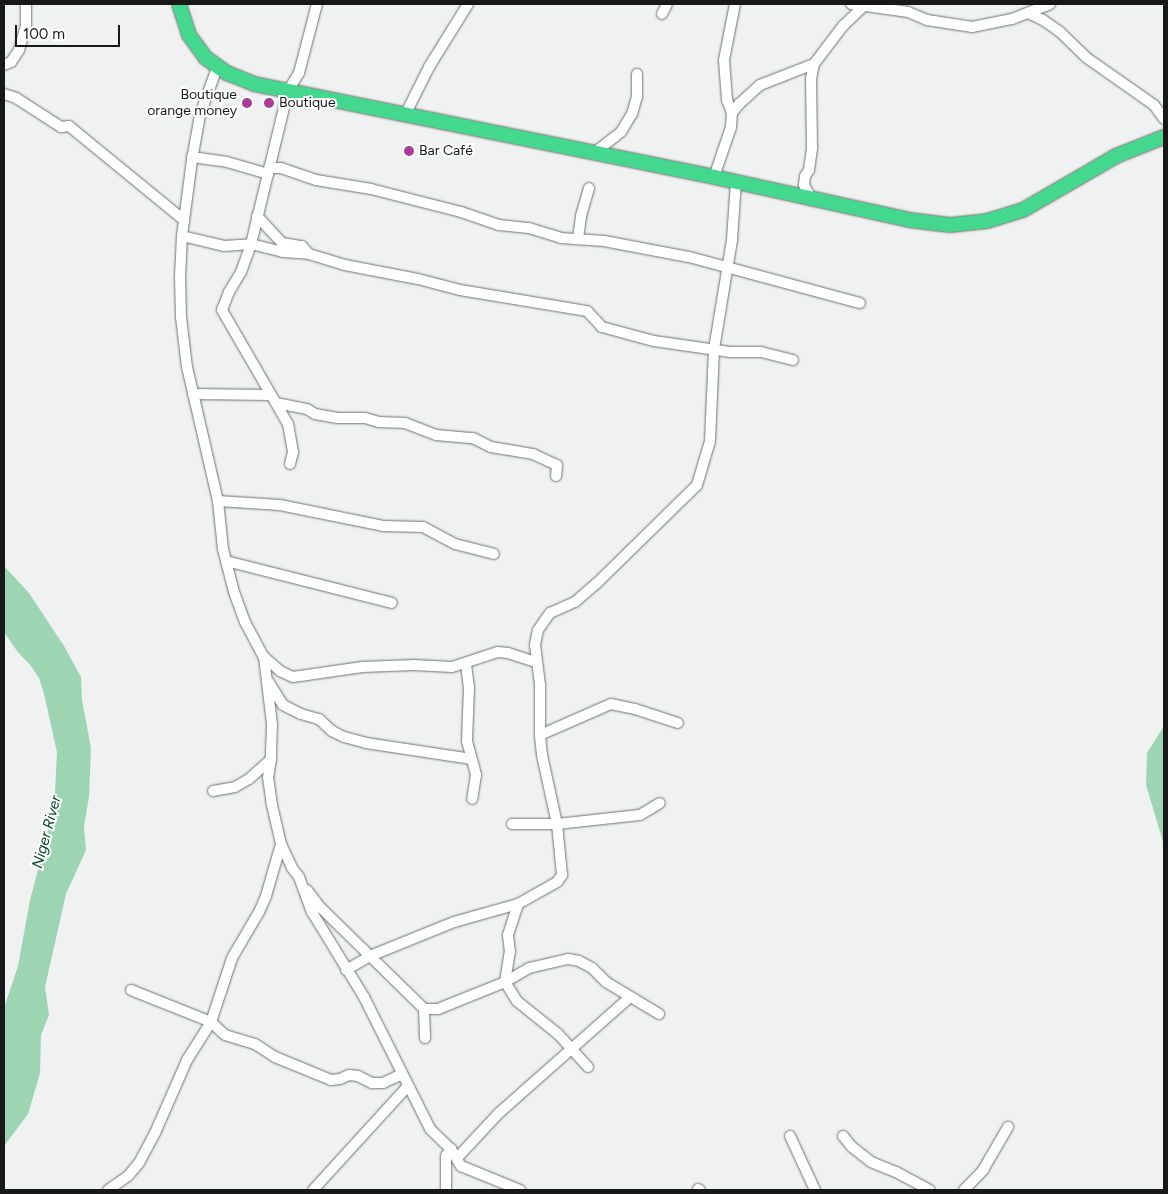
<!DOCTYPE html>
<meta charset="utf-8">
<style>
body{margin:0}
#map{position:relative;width:1168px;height:1194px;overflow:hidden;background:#eff2f0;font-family:Figtree,sans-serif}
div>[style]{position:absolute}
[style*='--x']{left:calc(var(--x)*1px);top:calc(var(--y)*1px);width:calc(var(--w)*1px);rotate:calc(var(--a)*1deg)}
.water>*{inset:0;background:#9dd4b2}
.roads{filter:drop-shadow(0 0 1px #6e716f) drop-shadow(0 0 1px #6e716f)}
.minor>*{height:10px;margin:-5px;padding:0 5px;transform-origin:5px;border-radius:5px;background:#fff}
.highway>*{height:14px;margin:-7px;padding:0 7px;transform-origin:7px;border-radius:7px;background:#44d78e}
.dots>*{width:14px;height:14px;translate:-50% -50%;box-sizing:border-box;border:2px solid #fefffe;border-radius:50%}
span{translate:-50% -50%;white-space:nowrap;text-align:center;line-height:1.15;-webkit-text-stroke:4px #fefffe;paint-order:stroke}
.poi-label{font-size:14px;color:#171817}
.right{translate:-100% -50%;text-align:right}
.left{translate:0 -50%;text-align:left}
.water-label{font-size:15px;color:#004527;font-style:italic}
.frame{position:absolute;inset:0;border:5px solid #171817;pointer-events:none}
.scale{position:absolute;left:15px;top:25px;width:105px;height:22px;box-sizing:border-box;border:2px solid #171817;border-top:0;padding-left:6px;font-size:15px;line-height:18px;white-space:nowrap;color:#171817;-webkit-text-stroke:4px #fefffe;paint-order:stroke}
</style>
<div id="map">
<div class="water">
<i style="clip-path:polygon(4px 566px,29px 593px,64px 646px,81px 677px,82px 700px,91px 748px,89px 797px,84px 826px,86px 850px,66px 894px,45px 987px,49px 1015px,41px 1035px,40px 1073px,28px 1114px,4px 1146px,4px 1008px,18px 966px,30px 900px,46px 840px,55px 792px,57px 752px,44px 694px,39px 678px,31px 666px,17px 651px,4px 632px)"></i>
<i style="clip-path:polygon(1164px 726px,1164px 845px,1146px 785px,1147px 753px)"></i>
</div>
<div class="roads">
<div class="minor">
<i style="--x:851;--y:4;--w:58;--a:8"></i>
<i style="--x:908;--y:12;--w:21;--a:23"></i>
<i style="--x:927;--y:20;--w:46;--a:8.8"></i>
<i style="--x:972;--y:27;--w:41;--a:-11.3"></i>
<i style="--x:1012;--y:19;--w:41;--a:-21.5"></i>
<i style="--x:1028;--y:13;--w:17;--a:25"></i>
<i style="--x:1043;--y:20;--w:19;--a:35"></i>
<i style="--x:1059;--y:31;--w:39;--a:44"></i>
<i style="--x:1087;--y:58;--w:82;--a:35"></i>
<i style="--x:1154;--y:105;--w:17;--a:54"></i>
<i style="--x:662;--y:14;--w:11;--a:-63"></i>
<i style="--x:4;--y:65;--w:8;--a:-23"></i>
<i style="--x:11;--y:62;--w:14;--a:-56"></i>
<i style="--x:19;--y:50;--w:25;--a:-74"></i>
<i style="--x:26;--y:26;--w:22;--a:-90"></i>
<i style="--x:217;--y:68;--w:50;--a:109.9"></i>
<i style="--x:200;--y:115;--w:46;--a:100.1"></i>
<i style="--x:192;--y:160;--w:77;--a:97.5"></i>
<i style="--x:182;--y:236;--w:41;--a:92.8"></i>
<i style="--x:180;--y:277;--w:40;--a:88.6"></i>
<i style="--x:181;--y:317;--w:50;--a:83.2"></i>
<i style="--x:187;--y:367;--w:138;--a:77"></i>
<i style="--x:218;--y:501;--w:48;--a:84.1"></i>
<i style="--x:223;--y:549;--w:44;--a:75.7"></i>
<i style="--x:234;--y:592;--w:32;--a:70"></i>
<i style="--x:245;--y:622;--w:40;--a:62"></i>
<i style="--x:264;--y:657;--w:67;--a:83.2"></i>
<i style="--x:272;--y:724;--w:35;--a:92"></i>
<i style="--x:271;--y:759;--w:18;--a:99"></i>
<i style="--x:268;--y:777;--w:28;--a:82"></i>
<i style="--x:272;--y:805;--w:40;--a:77"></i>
<i style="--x:281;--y:844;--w:26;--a:65"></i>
<i style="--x:292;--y:868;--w:11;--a:52"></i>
<i style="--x:299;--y:877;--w:37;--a:70"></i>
<i style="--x:312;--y:912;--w:100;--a:58.5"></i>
<i style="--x:364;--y:997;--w:148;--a:63.4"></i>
<i style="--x:430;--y:1129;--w:29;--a:44"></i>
<i style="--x:451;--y:1149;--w:20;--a:60"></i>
<i style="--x:461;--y:1166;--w:64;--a:22.1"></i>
<i style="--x:4;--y:94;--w:13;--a:18"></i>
<i style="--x:16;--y:98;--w:54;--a:32.8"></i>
<i style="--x:61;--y:127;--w:8;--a:-7"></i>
<i style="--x:69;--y:126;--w:149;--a:39.3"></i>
<i style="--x:732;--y:113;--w:11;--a:-52"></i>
<i style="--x:739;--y:104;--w:28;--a:-42"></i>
<i style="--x:760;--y:85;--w:58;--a:-21.3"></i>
<i style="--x:814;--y:64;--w:48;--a:-52.7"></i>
<i style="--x:843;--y:26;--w:29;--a:-44"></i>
<i style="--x:405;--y:115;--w:54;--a:-63.4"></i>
<i style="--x:429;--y:67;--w:74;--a:-58.2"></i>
<i style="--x:594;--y:153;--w:34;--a:-38"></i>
<i style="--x:621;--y:132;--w:21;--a:-59"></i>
<i style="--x:632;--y:114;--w:18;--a:-74"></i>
<i style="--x:637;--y:97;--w:23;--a:-90"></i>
<i style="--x:192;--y:157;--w:35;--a:8"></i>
<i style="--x:227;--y:162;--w:43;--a:16.3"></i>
<i style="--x:269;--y:168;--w:12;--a:0"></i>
<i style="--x:281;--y:168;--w:37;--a:19"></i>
<i style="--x:316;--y:180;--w:56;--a:9.3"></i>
<i style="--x:371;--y:189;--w:93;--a:14.3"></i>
<i style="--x:461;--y:212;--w:40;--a:18.9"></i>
<i style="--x:499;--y:225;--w:30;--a:6"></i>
<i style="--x:529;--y:228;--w:34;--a:17"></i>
<i style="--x:561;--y:238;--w:43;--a:4"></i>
<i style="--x:604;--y:241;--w:86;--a:10.7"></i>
<i style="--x:689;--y:257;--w:177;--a:15.1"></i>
<i style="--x:714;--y:177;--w:53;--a:-71.2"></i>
<i style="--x:731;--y:127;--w:14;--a:-86"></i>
<i style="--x:732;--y:113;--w:14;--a:-111"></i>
<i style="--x:727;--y:100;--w:40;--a:-94.3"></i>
<i style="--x:724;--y:60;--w:57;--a:-78.9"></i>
<i style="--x:811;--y:198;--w:15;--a:-118"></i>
<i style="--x:804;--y:185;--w:9;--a:-84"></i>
<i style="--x:805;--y:176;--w:7;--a:-56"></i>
<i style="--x:809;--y:170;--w:22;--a:-82"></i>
<i style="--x:812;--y:148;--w:69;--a:-90.8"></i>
<i style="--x:811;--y:79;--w:15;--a:-79"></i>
<i style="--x:257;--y:216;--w:37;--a:47"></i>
<i style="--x:282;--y:243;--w:20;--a:9"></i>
<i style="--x:302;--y:246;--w:11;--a:49"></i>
<i style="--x:182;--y:236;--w:43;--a:13.4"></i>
<i style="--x:224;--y:246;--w:27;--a:-4"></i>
<i style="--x:251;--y:244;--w:33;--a:14"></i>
<i style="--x:283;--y:252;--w:26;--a:4"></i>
<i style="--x:309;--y:254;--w:38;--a:17"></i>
<i style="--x:345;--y:265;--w:74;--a:10.9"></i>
<i style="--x:418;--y:279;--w:43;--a:14.7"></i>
<i style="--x:460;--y:290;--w:129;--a:9.4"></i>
<i style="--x:587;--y:311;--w:22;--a:47"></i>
<i style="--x:602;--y:327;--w:54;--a:15.1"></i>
<i style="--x:654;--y:341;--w:77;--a:8.2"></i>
<i style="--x:730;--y:352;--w:31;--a:0"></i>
<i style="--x:761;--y:352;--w:33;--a:14"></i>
<i style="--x:578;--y:238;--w:22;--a:-82"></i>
<i style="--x:581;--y:216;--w:29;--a:-74"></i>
<i style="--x:193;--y:394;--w:78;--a:0.7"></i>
<i style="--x:276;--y:403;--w:32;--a:11"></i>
<i style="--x:307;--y:409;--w:9;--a:32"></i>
<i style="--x:315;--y:414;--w:23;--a:10"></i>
<i style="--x:338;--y:418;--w:27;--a:0"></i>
<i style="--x:365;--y:418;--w:15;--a:16"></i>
<i style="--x:379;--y:422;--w:26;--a:2"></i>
<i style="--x:405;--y:423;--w:33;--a:21"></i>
<i style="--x:436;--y:435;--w:37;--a:5"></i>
<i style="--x:473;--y:438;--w:20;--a:27"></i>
<i style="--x:491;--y:447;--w:43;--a:9.5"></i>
<i style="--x:533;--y:454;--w:26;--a:25"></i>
<i style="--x:557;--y:465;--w:11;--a:95"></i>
<i style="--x:290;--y:464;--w:12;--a:-76"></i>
<i style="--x:293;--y:452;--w:28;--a:-100"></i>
<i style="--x:288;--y:424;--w:132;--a:-120.1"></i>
<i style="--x:222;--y:310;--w:19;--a:-69"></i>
<i style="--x:229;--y:292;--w:23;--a:-59"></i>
<i style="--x:241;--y:272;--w:30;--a:-70"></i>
<i style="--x:251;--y:244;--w:157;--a:-76.4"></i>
<i style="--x:288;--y:91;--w:21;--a:-59"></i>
<i style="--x:299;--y:73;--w:71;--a:-75.4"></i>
<i style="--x:218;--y:501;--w:62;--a:3.7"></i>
<i style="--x:280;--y:505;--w:105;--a:11.5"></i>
<i style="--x:383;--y:526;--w:40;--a:1.4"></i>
<i style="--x:423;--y:527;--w:36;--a:28"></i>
<i style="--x:455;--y:544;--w:40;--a:14.4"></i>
<i style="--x:226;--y:561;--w:171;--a:14.2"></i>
<i style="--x:264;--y:657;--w:21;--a:41"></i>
<i style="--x:280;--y:671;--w:14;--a:25"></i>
<i style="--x:293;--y:677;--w:70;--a:-8.2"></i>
<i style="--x:362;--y:667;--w:52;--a:-2.2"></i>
<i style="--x:414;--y:665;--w:38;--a:3"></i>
<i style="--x:452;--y:667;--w:48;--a:-18.1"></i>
<i style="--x:498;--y:652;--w:10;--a:6"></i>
<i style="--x:508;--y:653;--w:29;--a:18"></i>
<i style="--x:466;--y:664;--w:23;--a:83"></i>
<i style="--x:469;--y:687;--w:54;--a:92.1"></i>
<i style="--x:467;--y:741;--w:35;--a:75"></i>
<i style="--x:476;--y:775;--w:24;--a:99"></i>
<i style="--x:268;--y:681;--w:28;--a:58"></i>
<i style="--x:283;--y:705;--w:20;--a:27"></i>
<i style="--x:301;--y:714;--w:19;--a:16"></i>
<i style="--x:319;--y:719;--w:18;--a:43"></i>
<i style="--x:332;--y:731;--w:13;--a:27"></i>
<i style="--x:344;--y:737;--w:23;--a:15"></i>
<i style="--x:366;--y:743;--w:107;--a:8.6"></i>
<i style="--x:540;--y:735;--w:77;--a:-23.6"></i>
<i style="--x:611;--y:704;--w:25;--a:12"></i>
<i style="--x:635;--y:709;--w:45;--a:18"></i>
<i style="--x:213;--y:791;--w:22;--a:-10"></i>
<i style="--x:235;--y:787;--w:16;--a:-30"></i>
<i style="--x:249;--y:779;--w:30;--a:-42"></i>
<i style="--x:512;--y:824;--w:45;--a:0"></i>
<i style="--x:557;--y:824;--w:83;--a:-6.2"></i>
<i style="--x:640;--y:815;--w:23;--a:-31"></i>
<i style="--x:307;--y:890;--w:21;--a:53"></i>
<i style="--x:320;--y:907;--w:146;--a:44.4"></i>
<i style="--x:424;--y:1009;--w:29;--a:88"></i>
<i style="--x:346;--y:970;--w:28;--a:-30"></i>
<i style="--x:370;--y:956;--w:91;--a:-22"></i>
<i style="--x:454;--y:922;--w:66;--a:-15.7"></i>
<i style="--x:131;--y:990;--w:86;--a:21.8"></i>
<i style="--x:211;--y:1022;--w:19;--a:43"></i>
<i style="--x:225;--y:1035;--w:31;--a:17"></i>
<i style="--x:255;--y:1044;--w:24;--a:33"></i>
<i style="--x:275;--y:1057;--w:61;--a:22.3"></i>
<i style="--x:331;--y:1080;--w:9;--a:-6"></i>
<i style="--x:340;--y:1079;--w:10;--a:-24"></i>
<i style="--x:349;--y:1075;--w:9;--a:6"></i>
<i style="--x:358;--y:1076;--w:16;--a:27"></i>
<i style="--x:372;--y:1083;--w:11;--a:0"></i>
<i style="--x:383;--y:1083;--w:21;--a:-25"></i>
<i style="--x:424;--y:1009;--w:14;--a:0"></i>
<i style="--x:438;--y:1009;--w:72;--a:-21.9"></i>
<i style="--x:505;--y:982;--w:28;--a:-30"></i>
<i style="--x:529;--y:968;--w:40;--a:-13"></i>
<i style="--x:568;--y:959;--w:11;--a:10"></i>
<i style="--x:579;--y:961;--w:15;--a:28"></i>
<i style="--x:592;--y:968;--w:20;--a:45"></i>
<i style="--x:606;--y:982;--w:62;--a:31.1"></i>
<i style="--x:588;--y:1067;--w:45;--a:-132.3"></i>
<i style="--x:558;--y:1034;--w:53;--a:-141.2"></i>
<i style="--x:517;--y:1001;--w:22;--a:-122"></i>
<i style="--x:505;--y:982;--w:30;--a:-81"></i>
<i style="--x:510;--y:952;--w:17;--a:-97"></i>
<i style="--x:508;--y:935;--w:33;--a:-72"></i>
<i style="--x:518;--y:904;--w:45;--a:-29.4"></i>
<i style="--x:557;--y:882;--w:9;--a:-54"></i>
<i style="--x:562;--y:875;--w:51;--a:-95.6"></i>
<i style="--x:557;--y:824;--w:71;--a:-102.3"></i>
<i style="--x:542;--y:755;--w:20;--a:-96"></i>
<i style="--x:540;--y:735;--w:50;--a:-90"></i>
<i style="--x:540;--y:685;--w:40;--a:-97.1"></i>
<i style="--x:535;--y:645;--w:15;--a:-79"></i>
<i style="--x:538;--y:630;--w:21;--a:-55"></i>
<i style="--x:550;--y:613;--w:27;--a:-24"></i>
<i style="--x:575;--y:602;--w:28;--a:-41"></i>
<i style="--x:596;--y:584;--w:141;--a:-44.4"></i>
<i style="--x:697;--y:485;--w:46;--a:-73.5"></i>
<i style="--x:710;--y:441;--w:92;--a:-87.5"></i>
<i style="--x:714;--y:349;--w:110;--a:-80.6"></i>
<i style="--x:732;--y:240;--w:58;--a:-86.1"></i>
<i style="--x:790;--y:1136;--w:60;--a:65.2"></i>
<i style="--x:843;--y:1136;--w:14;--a:51"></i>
<i style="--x:852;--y:1147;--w:24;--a:38"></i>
<i style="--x:871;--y:1162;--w:27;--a:22"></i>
<i style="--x:896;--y:1172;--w:38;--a:28"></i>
<i style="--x:457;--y:1158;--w:62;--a:-47"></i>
<i style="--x:499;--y:1113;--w:175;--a:-41.5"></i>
<i style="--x:698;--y:1189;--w:2;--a:27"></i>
<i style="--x:108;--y:1190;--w:24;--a:-35"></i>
<i style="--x:128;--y:1176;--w:17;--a:-50"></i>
<i style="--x:139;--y:1163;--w:34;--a:-62"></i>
<i style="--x:155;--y:1133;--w:80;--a:-66.3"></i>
<i style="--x:187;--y:1060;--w:45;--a:-57.7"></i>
<i style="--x:211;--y:1022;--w:67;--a:-71.8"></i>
<i style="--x:232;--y:958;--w:53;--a:-59.6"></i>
<i style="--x:259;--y:912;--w:17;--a:-66"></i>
<i style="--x:266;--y:896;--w:54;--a:-73.9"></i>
<i style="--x:313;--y:1190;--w:141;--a:-47.6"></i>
<i style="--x:446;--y:1190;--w:34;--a:-90"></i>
<i style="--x:446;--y:1156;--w:9;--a:-54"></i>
<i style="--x:964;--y:1190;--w:28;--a:-46"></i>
<i style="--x:983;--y:1170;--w:50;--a:-59.8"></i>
</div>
<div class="highway">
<i style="--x:179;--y:4;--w:33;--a:72"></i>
<i style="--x:189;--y:35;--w:29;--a:54"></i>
<i style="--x:206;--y:58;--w:26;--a:36"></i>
<i style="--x:227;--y:73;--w:29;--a:22"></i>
<i style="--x:254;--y:84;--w:469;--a:11.4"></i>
<i style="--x:714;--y:177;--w:200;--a:12.4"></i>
<i style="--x:909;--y:220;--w:41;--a:7"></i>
<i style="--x:950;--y:225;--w:37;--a:-6"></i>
<i style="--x:987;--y:221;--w:38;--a:-17"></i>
<i style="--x:1023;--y:210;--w:108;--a:-30.1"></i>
<i style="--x:1116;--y:156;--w:52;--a:-21.6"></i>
</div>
</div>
<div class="dots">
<i style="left:247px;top:103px;background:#ad3a95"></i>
<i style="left:269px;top:103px;background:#ad3a95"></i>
<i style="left:409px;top:151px;background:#ad3a95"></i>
</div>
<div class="poi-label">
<span class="right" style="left:237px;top:103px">Boutique<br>orange money</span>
<span class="left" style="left:279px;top:103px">Boutique</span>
<span class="left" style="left:419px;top:151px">Bar Café</span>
</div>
<div class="water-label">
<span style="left:47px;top:832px;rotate:-75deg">Niger River</span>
</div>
<div class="frame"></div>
<div class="scale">100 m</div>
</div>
